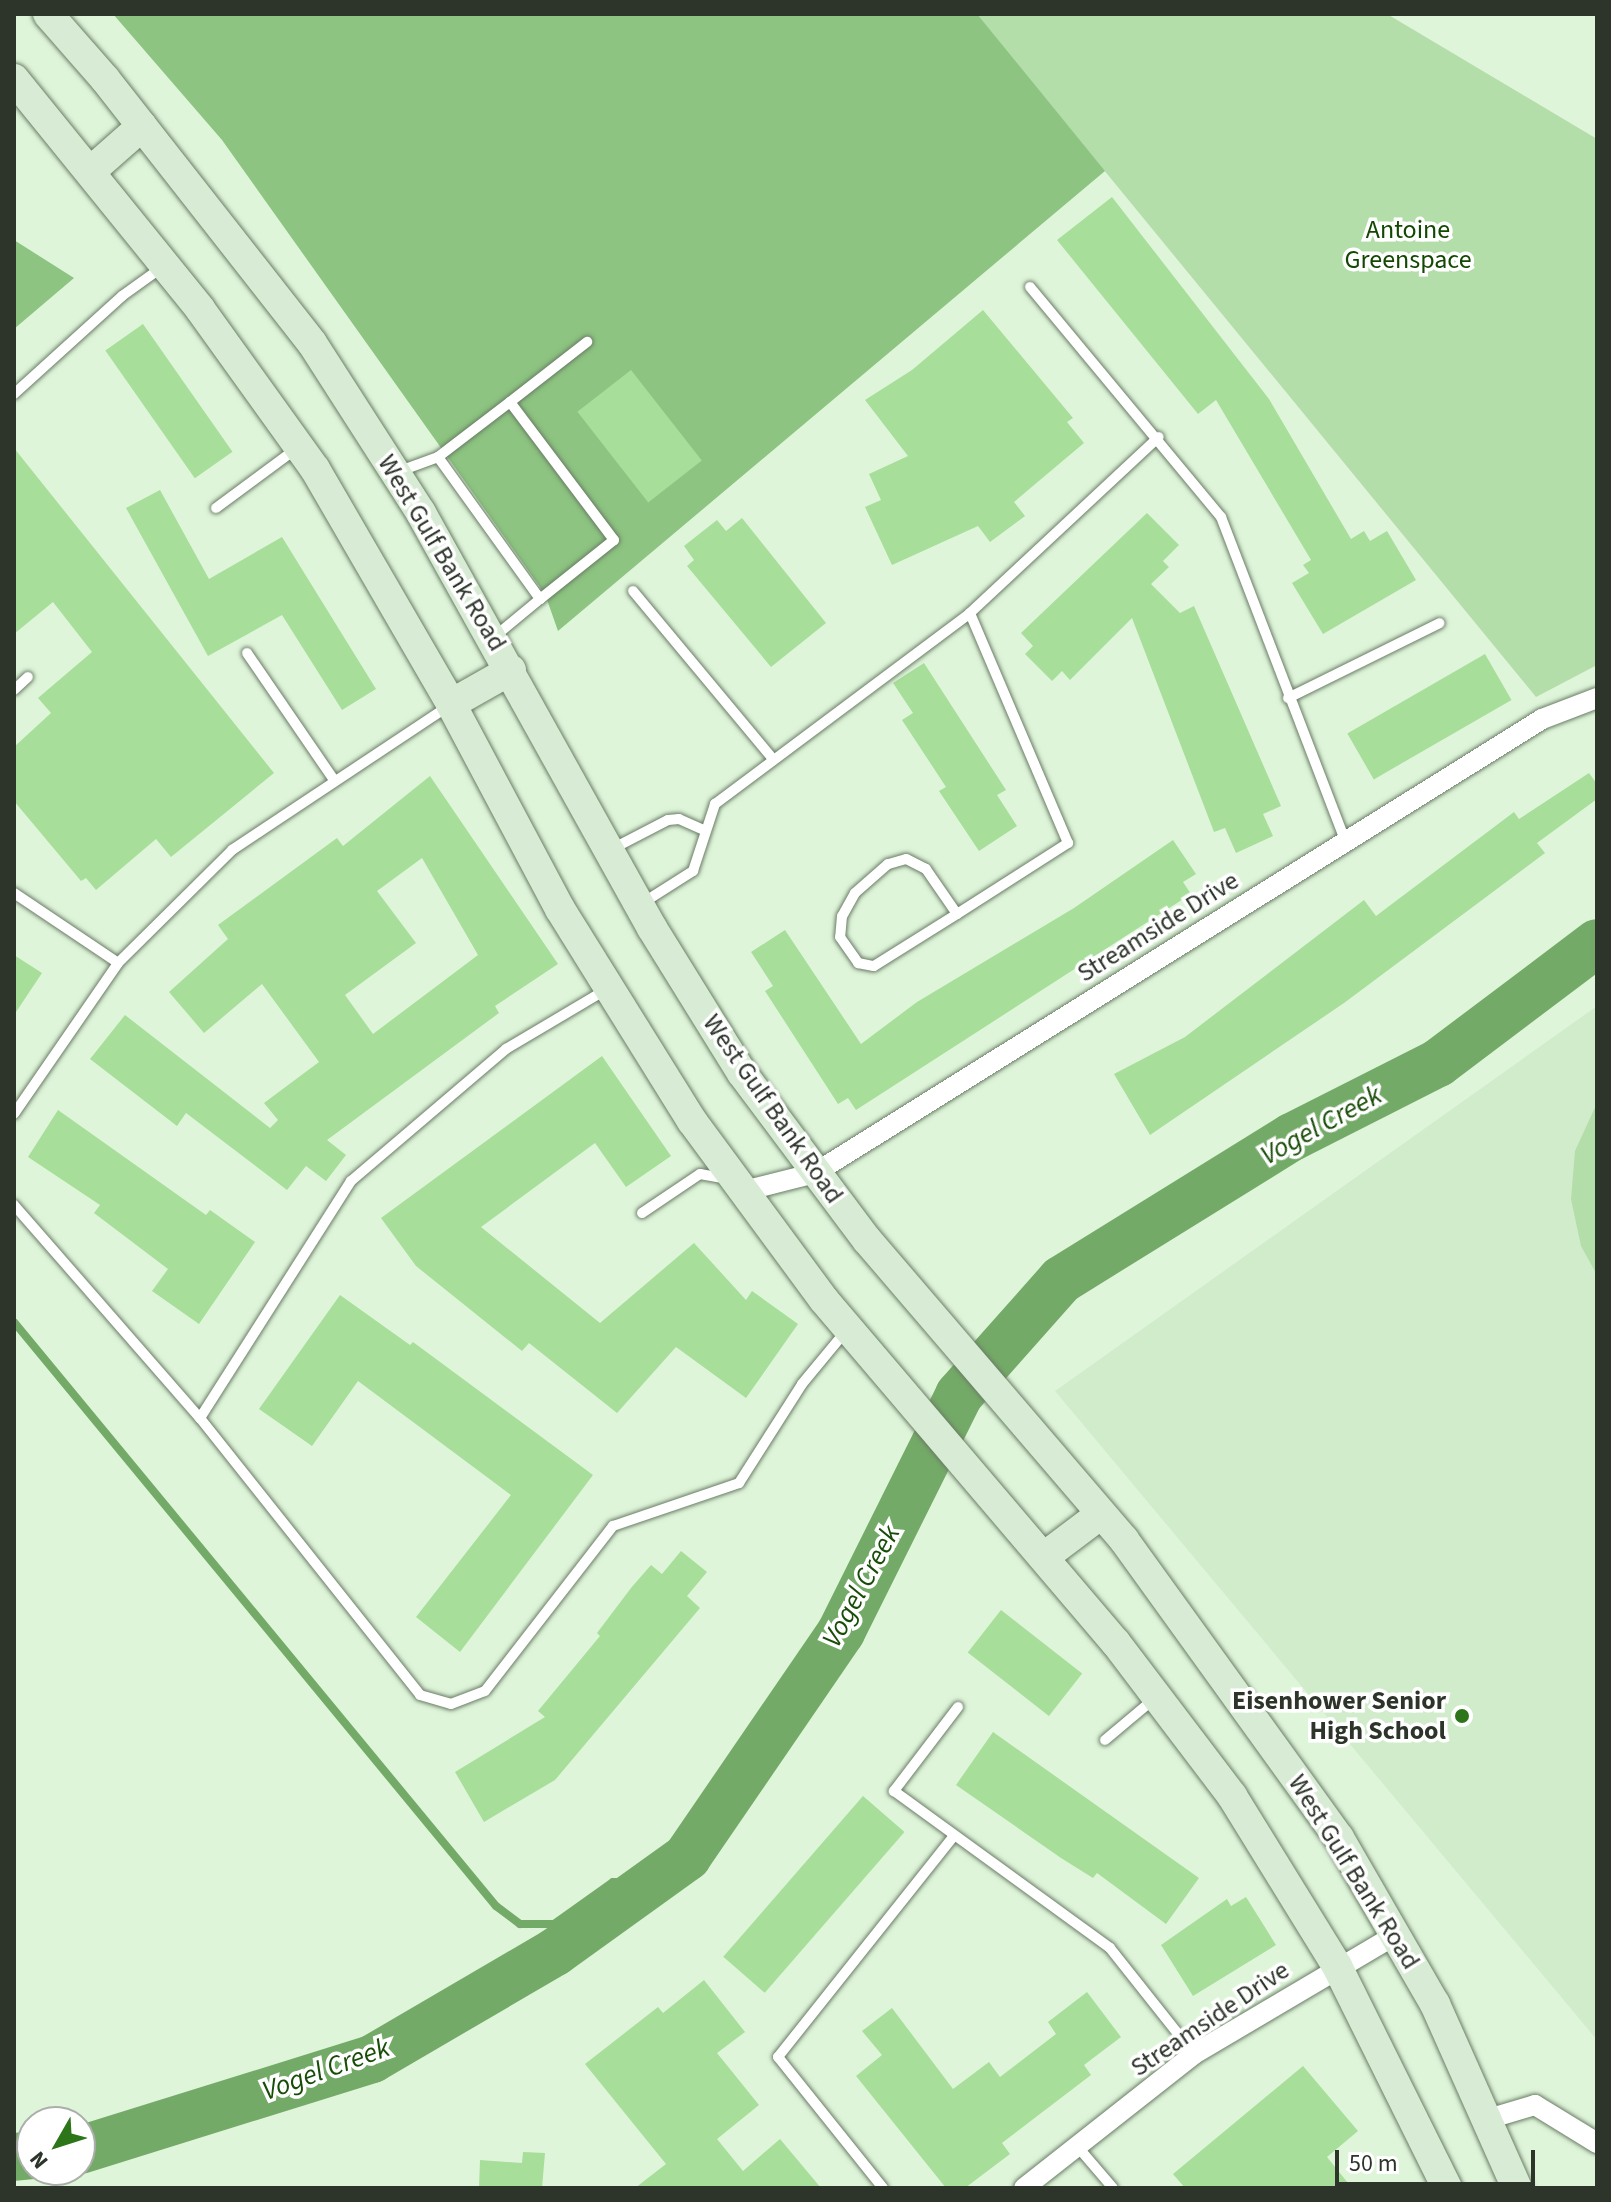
<!DOCTYPE html>
<style>
body{margin:0}
#map{position:relative;width:1611px;height:2202px;overflow:hidden;background:#dff5da;font-family:"Source Sans 3",sans-serif}
div>[style]{position:absolute}
[style*='--x']{left:calc(var(--x)*1px);top:calc(var(--y)*1px);width:calc(var(--w)*1px);rotate:calc(var(--a)*1deg)}
.built>*{inset:0;background:#d1eccb}
.green>*{inset:0;background:#b3dda9}
.forest>*{inset:0;background:#8dc481}
.stream>*{height:8px;margin:-4px;padding:0 4px;transform-origin:4px;border-radius:4px;background:#74aa68}
.river>*{height:48px;margin:-24px;padding:0 24px;transform-origin:24px;border-radius:24px;background:#74aa68}
.building>*{inset:0;background:#a6de9a;transform-origin:0 0}
.roads{filter:drop-shadow(0 0 2px #697d65) drop-shadow(0 0 2px #697d65)}
.lane>*{height:10px;margin:-5px;padding:0 5px;transform-origin:5px;border-radius:5px;background:#fff}
.street>*{height:20px;margin:-10px;padding:0 10px;transform-origin:10px;border-radius:10px;background:#fff}
.secondary>*{height:30px;margin:-15px;padding:0 15px;transform-origin:15px;border-radius:15px;background:#d8ebd4}
.dots>*{width:22px;height:22px;translate:-50% -50%;box-sizing:border-box;border:4px solid #fff;border-radius:50%}
span{translate:-50% -50%;white-space:nowrap;text-align:center;line-height:1.15;-webkit-text-stroke:7px #fff;paint-order:stroke}
.park-label{font-size:26px;color:#124801}
.street-label{font-size:26px;color:#2d352b}
.poi-label{font-size:26px;color:#2d352b;font-weight:700}
.right{translate:-100% -50%;text-align:right}
.water-label{font-size:28px;color:#184d08;font-style:italic}
.frame{position:absolute;inset:0;border:16px solid #2d352b;pointer-events:none}
.north{position:absolute;left:16px;top:2106px;width:80px;height:80px;box-sizing:border-box;background:#fff;border:2px solid #abaeaa;border-radius:50%;rotate:231deg;font-size:22px;font-weight:700;line-height:32px;text-align:center;color:#2d352b}
.north::after{content:'';display:block;margin:auto;width:28px;height:36px;background:#2c7518;clip-path:polygon(50% 0,100% 100%,50% 72%,0 100%)}
.scale{position:absolute;left:1335px;top:2150px;width:200px;height:36px;box-sizing:border-box;border:4px solid #2d352b;border-top:0;padding-left:10px;font-size:24px;line-height:28px;white-space:nowrap;color:#2d352b;-webkit-text-stroke:6px #fff;paint-order:stroke}
</style>
<div id="map">
<div class="built">
<i style="clip-path:polygon(1597px 1006px,1597px 2040px,1055px 1391px)"></i>
</div>
<div class="green">
<i style="clip-path:polygon(976px 14px,1387px 14px,1597px 139px,1597px 665px,1536px 697px)"></i>
<i style="clip-path:polygon(1597px 1103px,1595px 1198px,1597px 1275px,1581px 1246px,1571px 1199px,1575px 1151px)"></i>
</div>
<div class="forest">
<i style="clip-path:polygon(113px 14px,977px 14px,1105px 171px,558px 631px,545px 594px,222px 140px)"></i>
<i style="clip-path:polygon(14px 240px,74px 278px,14px 329px)"></i>
</div>
<div class="stream">
<i style="--x:14;--y:1322;--w:757;--a:50.47"></i>
<i style="--x:496;--y:1906;--w:30;--a:37"></i>
<i style="--x:520;--y:1924;--w:34;--a:0"></i>
<i style="--x:554;--y:1924;--w:72;--a:-35.4"></i>
<i style="--x:613;--y:1882;--w:39;--a:1"></i>
</div>
<div class="river">
<i style="--x:80;--y:2150;--w:306;--a:-17.3"></i>
<i style="--x:372;--y:2059;--w:212;--a:-30.3"></i>
<i style="--x:555;--y:1952;--w:163;--a:-35.7"></i>
<i style="--x:687;--y:1857;--w:273;--a:-55.6"></i>
<i style="--x:841;--y:1632;--w:265;--a:-63.5"></i>
<i style="--x:959;--y:1395;--w:154;--a:-48.4"></i>
<i style="--x:1061;--y:1280;--w:272;--a:-31.8"></i>
<i style="--x:1292;--y:1137;--w:164;--a:-26.9"></i>
<i style="--x:1438;--y:1063;--w:199;--a:-37"></i>
<i style="--x:14;--y:2157;--w:18;--a:-6"></i>
</div>
<div class="building">
<i style="clip-path:polygon(1112px 197px,1269px 399px,1351px 539px,1364px 531px,1370px 541px,1387px 531px,1416px 580px,1323px 634px,1292px 583px,1309px 573px,1303px 565px,1311px 560px,1216px 400px,1198px 414px,1057px 240px)"></i>
<i style="clip-path:polygon(983px 310px,1073px 418px,1067px 422px,1084px 443px,1014px 502px,1025px 516px,990px 542px,978px 526px,892px 565px,865px 507px,881px 500px,869px 474px,908px 456px,865px 400px,912px 370px)"></i>
<i style="left:143px;top:324px;width:156px;height:46px;rotate:55deg"></i>
<i style="left:631px;top:370px;width:115px;height:68px;rotate:52deg"></i>
<i style="clip-path:polygon(14px 448px,274px 773px,171px 857px,156px 839px,96px 890px,86px 878px,81px 881px,14px 801px,14px 747px,51px 713px,38px 698px,92px 652px,53px 602px,14px 634px)"></i>
<i style="clip-path:polygon(160px 490px,209px 579px,282px 537px,376px 689px,342px 710px,282px 615px,208px 656px,126px 508px)"></i>
<i style="clip-path:polygon(1147px 513px,1179px 545px,1163px 561px,1169px 567px,1151px 584px,1180px 613px,1194px 606px,1281px 806px,1263px 814px,1273px 836px,1236px 853px,1225px 828px,1214px 832px,1132px 618px,1070px 680px,1062px 671px,1052px 681px,1025px 654px,1033px 646px,1021px 633px)"></i>
<i style="clip-path:polygon(742px 518px,826px 623px,771px 667px,687px 566px,694px 560px,684px 546px,717px 520px,726px 531px)"></i>
<i style="left:1485px;top:654px;width:53px;height:159px;rotate:60deg"></i>
<i style="clip-path:polygon(924px 663px,1006px 790px,997px 795px,1017px 826px,979px 851px,939px 791px,946px 787px,902px 720px,913px 713px,893px 683px)"></i>
<i style="clip-path:polygon(1589px 773px,1597px 784px,1597px 799px,1537px 843px,1545px 853px,1344px 1003px,1150px 1135px,1114px 1074px,1185px 1037px,1364px 900px,1376px 916px,1514px 812px,1519px 819px)"></i>
<i style="clip-path:polygon(evenodd,430px 776px,558px 964px,495px 1006px,499px 1013px,327px 1140px,346px 1155px,326px 1181px,306px 1166px,287px 1190px,186px 1113px,177px 1126px,90px 1059px,125px 1015px,270px 1128px,278px 1120px,264px 1103px,319px 1062px,262px 984px,204px 1033px,169px 992px,228px 939px,218px 925px,337px 838px,343px 846px,430px 776px,422px 858px,478px 955px,373px 1034px,345px 995px,416px 943px,377px 891px,422px 858px)"></i>
<i style="clip-path:polygon(1173px 840px,1196px 874px,1183px 882px,1191px 894px,856px 1110px,848px 1098px,838px 1104px,765px 991px,773px 986px,751px 952px,785px 930px,861px 1044px,917px 1002px,1074px 908px)"></i>
<i style="clip-path:polygon(14px 955px,42px 973px,14px 1015px)"></i>
<i style="clip-path:polygon(602px 1056px,671px 1156px,626px 1187px,595px 1143px,481px 1227px,600px 1323px,694px 1243px,746px 1300px,752px 1291px,798px 1324px,746px 1398px,676px 1347px,617px 1413px,529px 1343px,522px 1351px,416px 1266px,381px 1218px)"></i>
<i style="clip-path:polygon(58px 1110px,206px 1215px,210px 1210px,255px 1242px,199px 1324px,152px 1291px,168px 1269px,94px 1213px,100px 1205px,28px 1157px)"></i>
<i style="clip-path:polygon(340px 1295px,410px 1345px,413px 1342px,593px 1475px,460px 1652px,416px 1617px,511px 1495px,358px 1381px,312px 1446px,259px 1409px)"></i>
<i style="clip-path:polygon(681px 1551px,707px 1572px,687px 1596px,700px 1608px,555px 1780px,484px 1822px,455px 1772px,545px 1717px,538px 1711px,600px 1636px,597px 1633px,631px 1588px,651px 1565px,662px 1574px)"></i>
<i style="left:1001px;top:1610px;width:103px;height:54px;rotate:38deg"></i>
<i style="clip-path:polygon(993px 1732px,1199px 1878px,1166px 1924px,1097px 1873px,1093px 1878px,1061px 1858px,956px 1785px)"></i>
<i style="left:863px;top:1796px;width:55px;height:213px;rotate:41deg"></i>
<i style="clip-path:polygon(1246px 1897px,1276px 1945px,1193px 1996px,1161px 1945px,1227px 1899px,1231px 1906px)"></i>
<i style="clip-path:polygon(704px 1980px,745px 2032px,717px 2053px,759px 2105px,717px 2139px,743px 2171px,780px 2139px,821px 2188px,635px 2188px,666px 2164px,585px 2064px,658px 2007px,663px 2013px)"></i>
<i style="clip-path:polygon(1087px 1992px,1121px 2037px,1084px 2065px,1091px 2075px,1002px 2143px,1010px 2154px,965px 2188px,946px 2188px,856px 2076px,882px 2055px,862px 2031px,892px 2008px,953px 2089px,989px 2062px,1000px 2077px,1056px 2034px,1048px 2022px)"></i>
<i style="clip-path:polygon(1303px 2066px,1358px 2131px,1327px 2157px,1352px 2188px,1185px 2188px,1173px 2174px)"></i>
<i style="clip-path:polygon(523px 2152px,545px 2153px,542px 2188px,479px 2188px,480px 2160px,522px 2163px)"></i>
</div>
<div class="roads">
<div class="lane">
<i style="--x:1030;--y:287;--w:299;--a:50.3"></i>
<i style="--x:1221;--y:517;--w:346;--a:69"></i>
<i style="--x:14;--y:394;--w:146;--a:-42.2"></i>
<i style="--x:122;--y:296;--w:48;--a:-35.7"></i>
<i style="--x:510;--y:402;--w:98;--a:-37.9"></i>
<i style="--x:438;--y:457;--w:91;--a:-37.4"></i>
<i style="--x:510;--y:402;--w:173;--a:53"></i>
<i style="--x:614;--y:540;--w:95;--a:141.4"></i>
<i style="--x:400;--y:471;--w:40;--a:-20.2"></i>
<i style="--x:438;--y:457;--w:175;--a:54.3"></i>
<i style="--x:540;--y:599;--w:60;--a:140.4"></i>
<i style="--x:216;--y:508;--w:101;--a:-36.5"></i>
<i style="--x:633;--y:591;--w:219;--a:50.2"></i>
<i style="--x:247;--y:653;--w:154;--a:55.6"></i>
<i style="--x:14;--y:690;--w:19;--a:-43"></i>
<i style="--x:1288;--y:698;--w:169;--a:-26.3"></i>
<i style="--x:612;--y:849;--w:63;--a:-27.4"></i>
<i style="--x:668;--y:820;--w:11;--a:-5"></i>
<i style="--x:679;--y:819;--w:27;--a:24"></i>
<i style="--x:14;--y:893;--w:125;--a:33.9"></i>
<i style="--x:641;--y:904;--w:62;--a:-32.4"></i>
<i style="--x:693;--y:871;--w:71;--a:-71.8"></i>
<i style="--x:715;--y:804;--w:319;--a:-36.8"></i>
<i style="--x:970;--y:613;--w:258;--a:-43"></i>
<i style="--x:957;--y:914;--w:55;--a:-124.6"></i>
<i style="--x:926;--y:869;--w:22;--a:-153"></i>
<i style="--x:906;--y:859;--w:19;--a:164"></i>
<i style="--x:888;--y:864;--w:44;--a:138.7"></i>
<i style="--x:855;--y:893;--w:26;--a:119"></i>
<i style="--x:842;--y:916;--w:21;--a:95"></i>
<i style="--x:840;--y:937;--w:32;--a:55"></i>
<i style="--x:858;--y:963;--w:16;--a:11"></i>
<i style="--x:874;--y:966;--w:98;--a:-32.1"></i>
<i style="--x:957;--y:914;--w:132;--a:-32.6"></i>
<i style="--x:1068;--y:843;--w:250;--a:-113.1"></i>
<i style="--x:14;--y:1114;--w:183;--a:-55.4"></i>
<i style="--x:118;--y:963;--w:161;--a:-44.7"></i>
<i style="--x:232;--y:850;--w:258;--a:-33.6"></i>
<i style="--x:14;--y:1205;--w:283;--a:48.9"></i>
<i style="--x:200;--y:1418;--w:354;--a:51.5"></i>
<i style="--x:420;--y:1695;--w:32;--a:16"></i>
<i style="--x:451;--y:1704;--w:36;--a:-21"></i>
<i style="--x:485;--y:1691;--w:209;--a:-52.2"></i>
<i style="--x:613;--y:1526;--w:133;--a:-18.8"></i>
<i style="--x:739;--y:1483;--w:117;--a:-57.5"></i>
<i style="--x:802;--y:1384;--w:67;--a:-50.4"></i>
<i style="--x:642;--y:1213;--w:70;--a:-33.9"></i>
<i style="--x:700;--y:1174;--w:23;--a:10"></i>
<i style="--x:200;--y:1418;--w:281;--a:-57.5"></i>
<i style="--x:351;--y:1181;--w:204;--a:-40.4"></i>
<i style="--x:506;--y:1049;--w:117;--a:-30.7"></i>
<i style="--x:958;--y:1707;--w:106;--a:127.3"></i>
<i style="--x:894;--y:1791;--w:267;--a:36"></i>
<i style="--x:1110;--y:1948;--w:135;--a:51.6"></i>
<i style="--x:1105;--y:1740;--w:65;--a:-40"></i>
<i style="--x:1077;--y:2146;--w:55;--a:49.4"></i>
<i style="--x:883;--y:2188;--w:168;--a:-128.7"></i>
<i style="--x:778;--y:2057;--w:280;--a:-51.5"></i>
</div>
<div class="street">
<i style="--x:744;--y:1191;--w:73;--a:-14.2"></i>
<i style="--x:815;--y:1173;--w:857;--a:-31.98"></i>
<i style="--x:1542;--y:719;--w:59;--a:-20.9"></i>
<i style="--x:1488;--y:2119;--w:49;--a:-16.6"></i>
<i style="--x:1535;--y:2105;--w:73;--a:31.5"></i>
<i style="--x:1024;--y:2188;--w:216;--a:-38.2"></i>
<i style="--x:1194;--y:2054;--w:234;--a:-30.6"></i>
</div>
<div class="secondary">
<i style="--x:48;--y:14;--w:86;--a:48.8"></i>
<i style="--x:105;--y:79;--w:335;--a:51.9"></i>
<i style="--x:312;--y:343;--w:202;--a:57.3"></i>
<i style="--x:421;--y:513;--w:475;--a:60.9"></i>
<i style="--x:652;--y:928;--w:171;--a:58.2"></i>
<i style="--x:742;--y:1073;--w:209;--a:53.2"></i>
<i style="--x:867;--y:1240;--w:395;--a:49.4"></i>
<i style="--x:1124;--y:1540;--w:367;--a:54.2"></i>
<i style="--x:1339;--y:1838;--w:192;--a:60"></i>
<i style="--x:1435;--y:2004;--w:201;--a:66"></i>
<i style="--x:14;--y:79;--w:296;--a:51"></i>
<i style="--x:200;--y:309;--w:197;--a:54.3"></i>
<i style="--x:315;--y:469;--w:272;--a:59.9"></i>
<i style="--x:451;--y:704;--w:232;--a:62"></i>
<i style="--x:560;--y:909;--w:250;--a:58.1"></i>
<i style="--x:692;--y:1121;--w:222;--a:53.6"></i>
<i style="--x:824;--y:1300;--w:450;--a:49.6"></i>
<i style="--x:1116;--y:1643;--w:192;--a:52.8"></i>
<i style="--x:1232;--y:1796;--w:200;--a:58.3"></i>
<i style="--x:1337;--y:1966;--w:248;--a:63.6"></i>
<i style="--x:91;--y:171;--w:68;--a:-41.4"></i>
<i style="--x:451;--y:704;--w:69;--a:-29.5"></i>
<i style="--x:1044;--y:1557;--w:71;--a:-37"></i>
</div>
</div>
<div class="dots">
<i style="left:1462px;top:1716px;background:#2c7518"></i>
</div>
<div class="park-label">
<span style="left:1408px;top:245px">Antoine<br>Greenspace</span>
</div>
<div class="street-label">
<span style="left:442px;top:553px;rotate:59deg">West Gulf Bank Road</span>
<span style="left:1158px;top:927px;rotate:-32deg">Streamside Drive</span>
<span style="left:773px;top:1109px;rotate:55deg">West Gulf Bank Road</span>
<span style="left:1354px;top:1872px;rotate:58deg">West Gulf Bank Road</span>
<span style="left:1210px;top:2019px;rotate:-34deg">Streamside Drive</span>
</div>
<div class="poi-label">
<span class="right" style="left:1446px;top:1716px">Eisenhower Senior<br>High School</span>
</div>
<div class="water-label">
<span style="left:1321px;top:1125px;rotate:-29deg">Vogel Creek</span>
<span style="left:861px;top:1586px;rotate:-62deg">Vogel Creek</span>
<span style="left:326px;top:2069px;rotate:-20deg">Vogel Creek</span>
</div>
<div class="frame"></div>
<div class="north">N</div>
<div class="scale">50 m</div>
</div>
